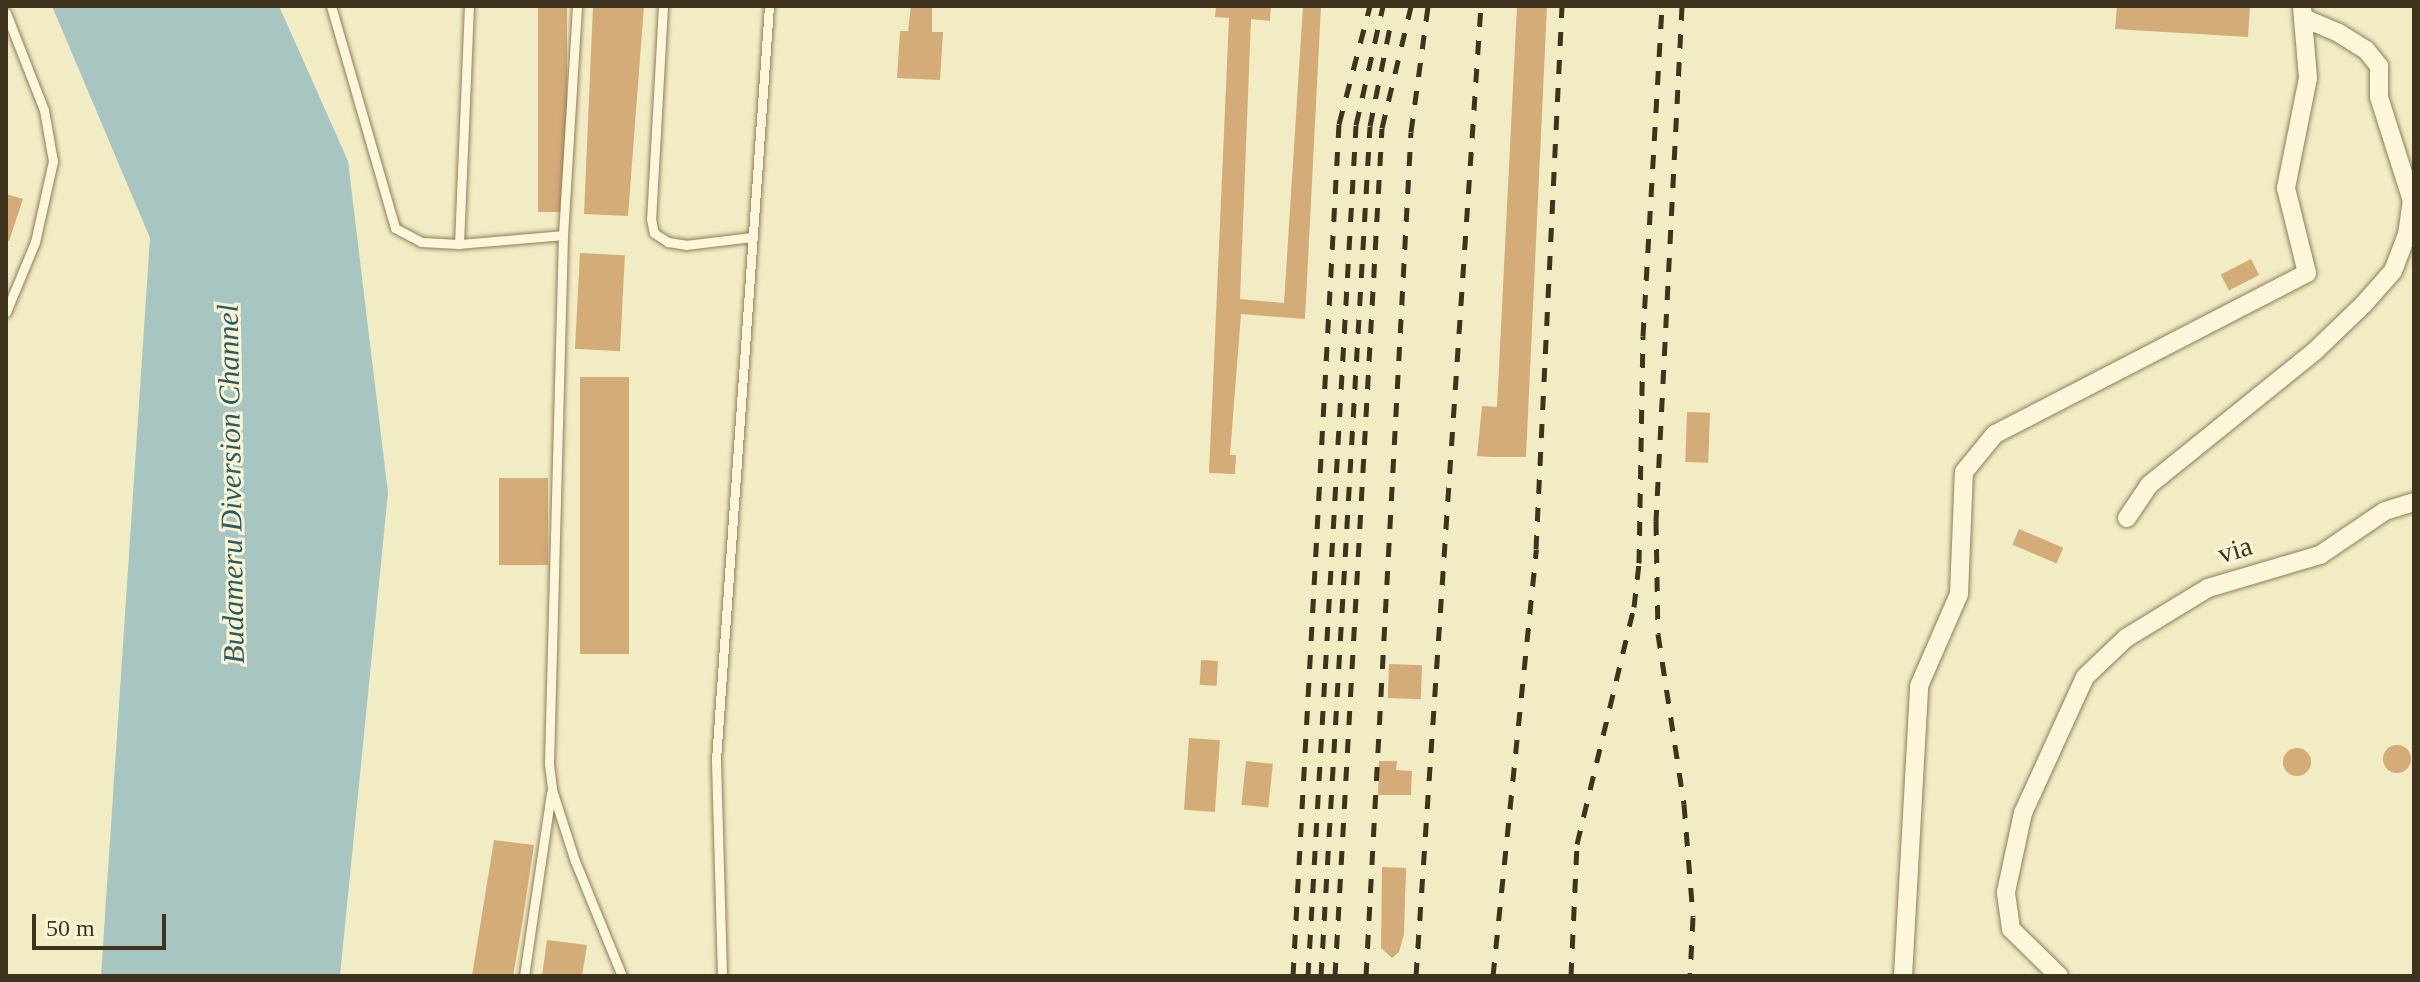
<!DOCTYPE html>
<style>
body{margin:0}
#map{position:relative;width:2420px;height:982px;overflow:hidden;background:#f2ecc5;font-family:Georgia,serif}
div>[style]{position:absolute}
[style*='--x']{left:calc(var(--x)*1px);top:calc(var(--y)*1px);width:calc(var(--w)*1px);rotate:calc(var(--a)*1deg)}
.water>*{inset:0;background:#a7c6c1}
.building>*{inset:0;background:#d4ac78;transform-origin:0 0}
.round{border-radius:50%}
.roads{filter:drop-shadow(0 0 2px #907e59) drop-shadow(0 0 2px #907e59)}
.lane>*{height:9px;margin:-4.5px;padding:0 4.5px;transform-origin:4.5px;border-radius:4.5px;background:#fcf7da}
.street>*{height:18px;margin:-9px;padding:0 9px;transform-origin:9px;border-radius:9px;background:#fcf7da}
.rail>*{height:5px;margin-top:-2.5px;transform-origin:0;background:repeating-linear-gradient(90deg,#3f331e 0 14px,transparent 0 28px)}
span{translate:-50% -50%;white-space:nowrap;text-align:center;line-height:1.15;-webkit-text-stroke:6px #f9f4d6;paint-order:stroke}
.street-label{font-size:28px;color:#3f331e}
.water-label{font-size:30px;color:#2c5b60;font-style:italic}
.frame{position:absolute;inset:0;border:8px solid #3f331e;pointer-events:none}
.scale{position:absolute;left:32px;top:914px;width:134px;height:36px;box-sizing:border-box;border:4px solid #3f331e;border-top:0;padding-left:10px;font-size:24px;line-height:28px;white-space:nowrap;color:#3f331e;-webkit-text-stroke:6px #f9f4d6;paint-order:stroke}
</style>
<div id="map">
<div class="water">
<i style="clip-path:polygon(52px 6px,279px 6px,348px 161px,388px 493px,340px 976px,101px 976px,150px 238px)"></i>
</div>
<div class="building">
<i style="left:538px;top:6px;width:29px;height:206px"></i>
<i style="clip-path:polygon(593px 6px,644px 6px,628px 216px,584px 214px)"></i>
<i style="clip-path:polygon(911px 6px,932px 7px,932px 32px,943px 32px,940px 80px,897px 78px,900px 31px,908px 31px)"></i>
<i style="clip-path:polygon(1216px 6px,1271px 6px,1270px 21px,1251px 19px,1240px 299px,1284px 303px,1303px 6px,1321px 6px,1305px 319px,1241px 314px,1230px 455px,1236px 455px,1235px 474px,1209px 473px,1229px 18px,1215px 17px)"></i>
<i style="clip-path:polygon(1517px 6px,1547px 6px,1526px 457px,1491px 457px,1477px 456px,1482px 406px,1497px 407px)"></i>
<i style="clip-path:polygon(2117px 6px,2250px 6px,2248px 37px,2115px 29px)"></i>
<i style="clip-path:polygon(6px 194px,23px 199px,9px 241px,6px 241px)"></i>
<i style="left:580px;top:253px;width:45px;height:96px;rotate:3deg"></i>
<i style="left:2251px;top:259px;width:18px;height:34px;rotate:63deg"></i>
<i style="left:580px;top:377px;width:49px;height:277px"></i>
<i style="left:1687px;top:412px;width:23px;height:50px;rotate:2deg"></i>
<i style="left:499px;top:478px;width:49px;height:87px"></i>
<i style="left:2019px;top:529px;width:48px;height:17px;rotate:23deg"></i>
<i style="left:1201px;top:660px;width:17px;height:25px;rotate:3deg"></i>
<i style="left:1389px;top:664px;width:33px;height:34px;rotate:2deg"></i>
<i style="left:1189px;top:738px;width:31px;height:72px;rotate:4deg"></i>
<i class="round" style="left:2383px;top:745px;width:28px;height:28px"></i>
<i class="round" style="left:2283px;top:748px;width:28px;height:28px"></i>
<i style="left:1246px;top:761px;width:27px;height:44px;rotate:6deg"></i>
<i style="clip-path:polygon(1379px 761px,1397px 761px,1396px 770px,1412px 771px,1411px 795px,1378px 795px)"></i>
<i style="clip-path:polygon(494px 840px,534px 845px,522px 924px,513px 976px,472px 976px)"></i>
<i style="clip-path:polygon(1382px 867px,1406px 868px,1404px 934px,1399px 952px,1392px 958px,1381px 948px)"></i>
<i style="clip-path:polygon(547px 940px,587px 945px,582px 976px,542px 976px)"></i>
</div>
<div class="roads">
<div class="lane">
<i style="--x:331;--y:6;--w:231;--a:73.9"></i>
<i style="--x:395;--y:228;--w:30;--a:28"></i>
<i style="--x:421;--y:242;--w:38;--a:3"></i>
<i style="--x:459;--y:244;--w:104;--a:-4.9"></i>
<i style="--x:563;--y:235;--w:229;--a:-86.5"></i>
<i style="--x:663;--y:6;--w:213;--a:93.2"></i>
<i style="--x:651;--y:219;--w:14;--a:78"></i>
<i style="--x:654;--y:233;--w:17;--a:33"></i>
<i style="--x:668;--y:242;--w:18;--a:9"></i>
<i style="--x:686;--y:245;--w:66;--a:-6.9"></i>
<i style="--x:6;--y:13;--w:104;--a:68.6"></i>
<i style="--x:44;--y:110;--w:52;--a:80"></i>
<i style="--x:53;--y:161;--w:83;--a:102.5"></i>
<i style="--x:35;--y:242;--w:76;--a:112.5"></i>
<i style="--x:563;--y:235;--w:529;--a:91.52"></i>
<i style="--x:549;--y:764;--w:26;--a:83"></i>
<i style="--x:552;--y:790;--w:75;--a:72.1"></i>
<i style="--x:575;--y:861;--w:124;--a:67.8"></i>
<i style="--x:459;--y:244;--w:238;--a:-87.6"></i>
<i style="--x:524;--y:976;--w:185;--a:-81.6"></i>
<i style="--x:722;--y:976;--w:216;--a:-91.6"></i>
<i style="--x:716;--y:760;--w:756;--a:-85.98"></i>
</div>
<div class="street">
<i style="--x:2127;--y:518;--w:40;--a:-56"></i>
<i style="--x:2149;--y:485;--w:213;--a:-38.9"></i>
<i style="--x:2315;--y:351;--w:66;--a:-43.8"></i>
<i style="--x:2363;--y:305;--w:45;--a:-48.6"></i>
<i style="--x:2393;--y:271;--w:39;--a:-69"></i>
<i style="--x:2407;--y:235;--w:34;--a:-82"></i>
<i style="--x:2412;--y:201;--w:109;--a:-107.6"></i>
<i style="--x:2379;--y:97;--w:31;--a:-90"></i>
<i style="--x:2379;--y:66;--w:21;--a:-129"></i>
<i style="--x:2366;--y:50;--w:32;--a:-148"></i>
<i style="--x:2339;--y:33;--w:39;--a:-157"></i>
<i style="--x:1903;--y:976;--w:290;--a:-86.8"></i>
<i style="--x:1919;--y:686;--w:100;--a:-66.5"></i>
<i style="--x:1959;--y:594;--w:122;--a:-87.7"></i>
<i style="--x:1964;--y:472;--w:49;--a:-50.8"></i>
<i style="--x:1995;--y:434;--w:351;--a:-27.3"></i>
<i style="--x:2307;--y:273;--w:88;--a:-103.9"></i>
<i style="--x:2286;--y:188;--w:112;--a:-78.7"></i>
<i style="--x:2308;--y:78;--w:72;--a:-94.8"></i>
<i style="--x:2059;--y:976;--w:67;--a:-135.6"></i>
<i style="--x:2011;--y:929;--w:37;--a:-98"></i>
<i style="--x:2006;--y:892;--w:81;--a:-77.9"></i>
<i style="--x:2023;--y:813;--w:149;--a:-65.5"></i>
<i style="--x:2085;--y:677;--w:57;--a:-43.6"></i>
<i style="--x:2126;--y:638;--w:96;--a:-31.4"></i>
<i style="--x:2208;--y:588;--w:117;--a:-16.4"></i>
<i style="--x:2320;--y:555;--w:78;--a:-34.1"></i>
<i style="--x:2385;--y:511;--w:30;--a:-17"></i>
</div>
</div>
<div class="rail">
<i style="--x:1682;--y:6;--w:516;--a:92.89"></i>
<i style="--x:1656;--y:521;--w:113;--a:89"></i>
<i style="--x:1658;--y:634;--w:172;--a:81.3"></i>
<i style="--x:1684;--y:804;--w:113;--a:85.4"></i>
<i style="--x:1693;--y:917;--w:59;--a:92.9"></i>
<i style="--x:1293;--y:976;--w:853;--a:-86.91"></i>
<i style="--x:1339;--y:124;--w:122;--a:-75.3"></i>
<i style="--x:1308;--y:976;--w:852;--a:-86.77"></i>
<i style="--x:1356;--y:125;--w:122;--a:-77.2"></i>
<i style="--x:1321;--y:976;--w:851;--a:-86.7"></i>
<i style="--x:1370;--y:126;--w:101;--a:-78.6"></i>
<i style="--x:1335;--y:976;--w:849;--a:-86.83"></i>
<i style="--x:1382;--y:128;--w:125;--a:-76.6"></i>
<i style="--x:1366;--y:976;--w:845;--a:-86.95"></i>
<i style="--x:1411;--y:132;--w:127;--a:-82.3"></i>
<i style="--x:1416;--y:976;--w:972;--a:-86.17"></i>
<i style="--x:1493;--y:976;--w:429;--a:-84.2"></i>
<i style="--x:1536;--y:549;--w:544;--a:-87.26"></i>
<i style="--x:1571;--y:976;--w:132;--a:-87.4"></i>
<i style="--x:1577;--y:844;--w:244;--a:-76.5"></i>
<i style="--x:1634;--y:607;--w:44;--a:-83.5"></i>
<i style="--x:1639;--y:563;--w:227;--a:-89"></i>
<i style="--x:1643;--y:336;--w:331;--a:-86.7"></i>
</div>
<div class="street-label">
<span style="left:2235px;top:550px;rotate:-17deg">via</span>
</div>
<div class="water-label">
<span style="left:231px;top:484px;rotate:-91deg">Budameru Diversion Channel</span>
</div>
<div class="frame"></div>
<div class="scale">50 m</div>
</div>
